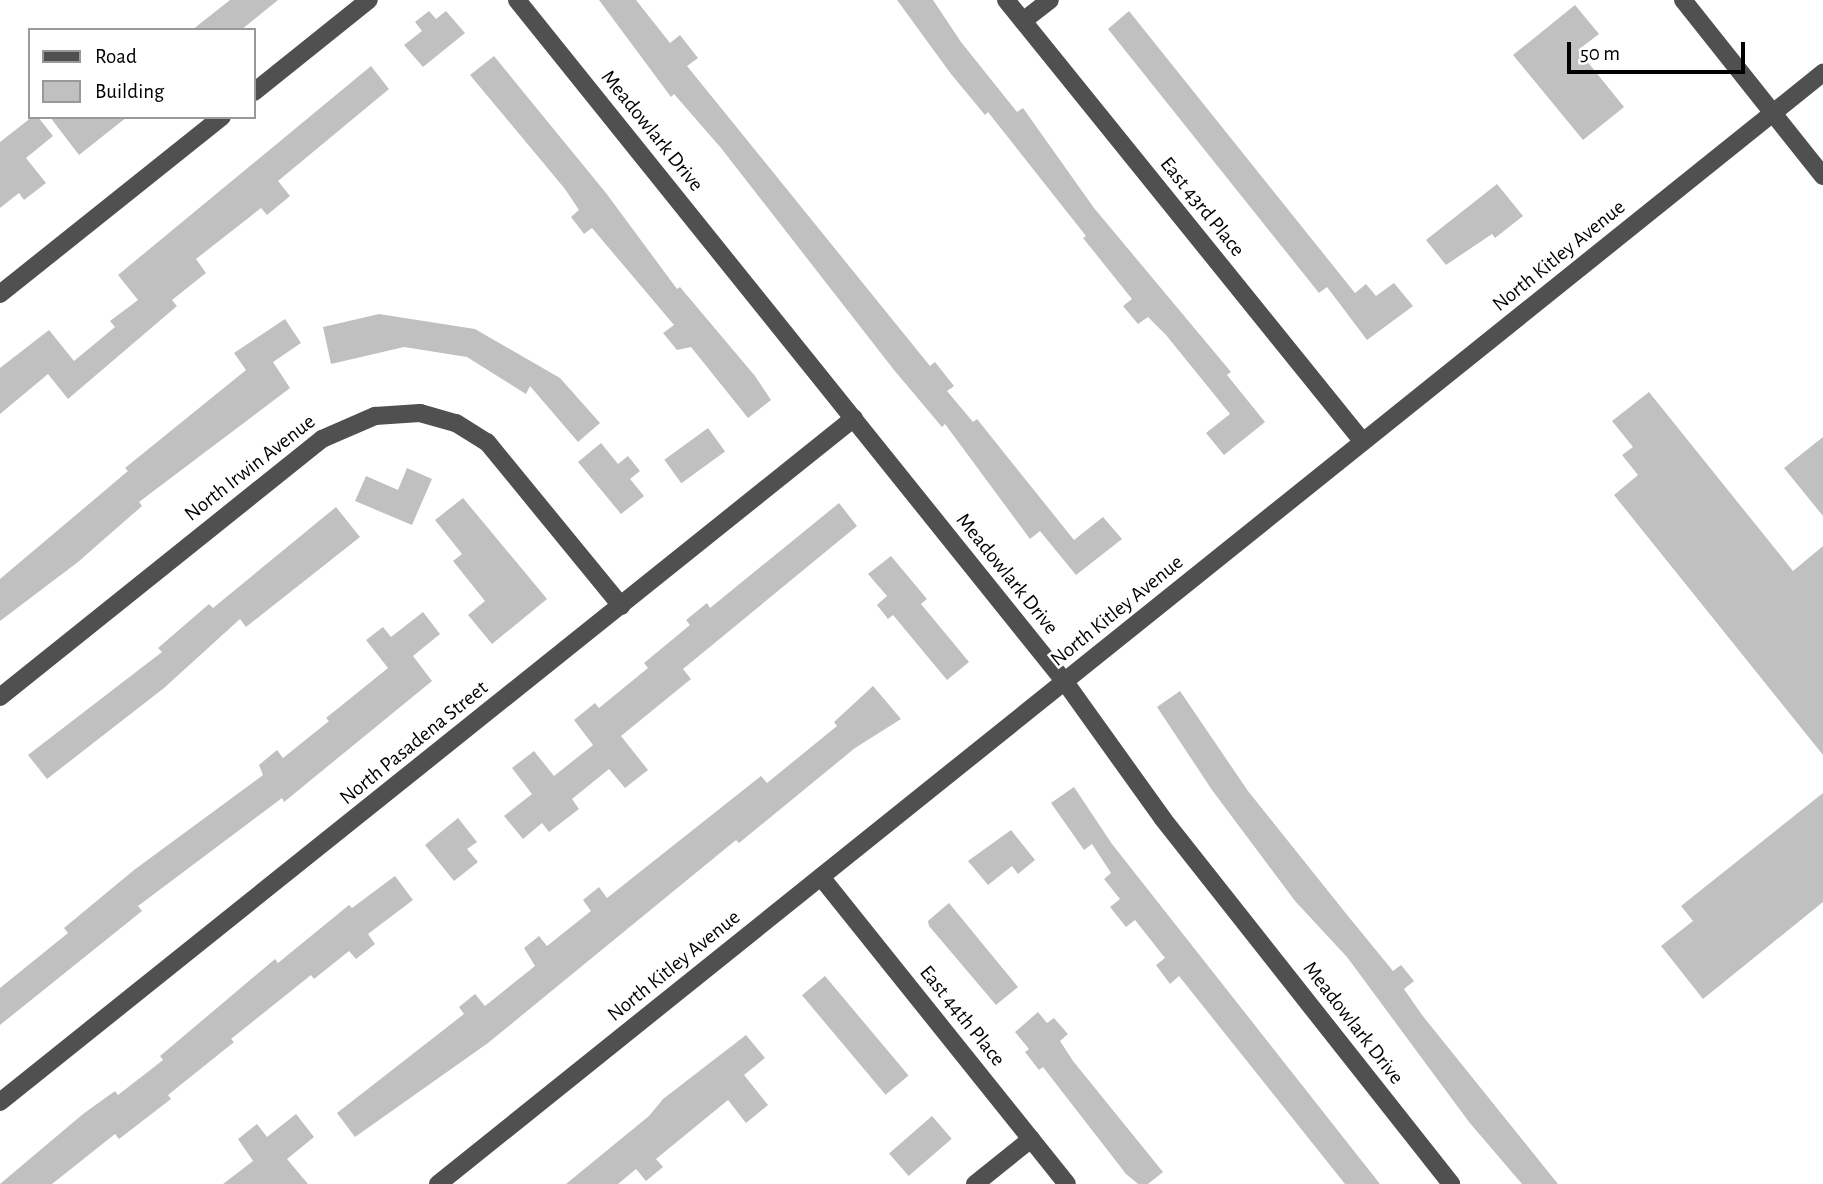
<!DOCTYPE html>
<style>
body{margin:0}
#map{position:relative;width:1823px;height:1184px;overflow:hidden;background:#fff;font-family:"Alegreya Sans",sans-serif}
div>[style]{position:absolute}
[style*='--x']{left:calc(var(--x)*1px);top:calc(var(--y)*1px);width:calc(var(--w)*1px);rotate:calc(var(--a)*1deg)}
.building>*{inset:0;background:#c0c0c0;transform-origin:0 0}
.minor>*{height:18px;margin:-9px;padding:0 9px;transform-origin:9px;border-radius:9px;background:#505050}
span{translate:-50% -50%;white-space:nowrap;text-align:center;line-height:1.15;-webkit-text-stroke:5px #fff;paint-order:stroke}
.street-label{font-size:21px;color:#000}
.legend{position:absolute;left:28px;top:28px;width:228px;height:91px;box-sizing:border-box;background:#fff;border:2px solid #999;margin:0;padding:9px 12px;list-style:none;font-size:21px;color:#000}
.legend li{display:flex;align-items:center;gap:14px;height:35px}
.legend b{width:35px;border:2px solid #999}
.scale{position:absolute;left:1567px;top:42px;width:178px;height:32px;box-sizing:border-box;border:4px solid #000;border-top:0;padding-left:9px;font-size:21px;line-height:24px;white-space:nowrap;color:#000;-webkit-text-stroke:5px #fff;paint-order:stroke}
</style>
<div id="map">
<div class="building">
<i style="clip-path:polygon(230px 0,278px 0,241px 30px,192px 30px)"></i>
<i style="clip-path:polygon(599px 0,636px 0,670px 43px,680px 35px,698px 58px,687px 66px,930px 366px,935px 362px,954px 386px,947px 391px,973px 422px,977px 419px,1074px 540px,1103px 517px,1122px 539px,1076px 575px,1040px 531px,1030px 539px,945px 424px,942px 427px,894px 370px,721px 148px,674px 94px,671px 97px)"></i>
<i style="clip-path:polygon(897px 0,933px 0,961px 42px,1017px 112px,1023px 108px,1094px 208px,1231px 372px,1227px 375px,1265px 422px,1224px 455px,1206px 433px,1230px 414px,1166px 335px,1148px 317px,1138px 324px,1123px 306px,1132px 299px,1083px 238px,1086px 236px,988px 112px,985px 115px,951px 74px)"></i>
<i style="clip-path:polygon(1575px 5px,1599px 34px,1578px 50px,1624px 107px,1583px 140px,1513px 55px)"></i>
<i style="clip-path:polygon(429px 11px,436px 19px,446px 11px,465px 33px,423px 67px,404px 45px,422px 31px,415px 22px)"></i>
<i style="clip-path:polygon(1129px 11px,1355px 293px,1366px 284px,1376px 296px,1394px 283px,1413px 306px,1367px 340px,1327px 287px,1319px 293px,1108px 29px)"></i>
<i style="clip-path:polygon(494px 56px,606px 193px,677px 289px,680px 287px,755px 376px,771px 400px,748px 418px,691px 347px,677px 350px,663px 333px,674px 325px,592px 228px,584px 234px,571px 217px,579px 210px,565px 189px,470px 75px)"></i>
<i style="clip-path:polygon(371px 66px,389px 89px,278px 181px,290px 196px,267px 215px,261px 208px,196px 259px,206px 273px,172px 300px,177px 306px,68px 399px,48px 374px,0 414px,0 368px,49px 330px,74px 361px,115px 327px,110px 321px,138px 300px,118px 275px)"></i>
<i style="clip-path:polygon(32px 117px,38px 117px,53px 136px,26px 158px,46px 183px,24px 200px,19px 193px,0 208px,0 142px)"></i>
<i style="clip-path:polygon(50px 117px,127px 117px,79px 155px)"></i>
<i style="clip-path:polygon(1497px 184px,1523px 216px,1495px 238px,1492px 234px,1446px 265px,1426px 240px)"></i>
<i style="clip-path:polygon(379px 314px,475px 329px,560px 378px,600px 423px,578px 442px,530px 386px,526px 394px,467px 357px,404px 347px,331px 364px,323px 327px)"></i>
<i style="clip-path:polygon(285px 319px,301px 343px,273px 362px,290px 388px,139px 502px,142px 506px,78px 562px,0 621px,0 579px,128px 471px,125px 468px,246px 370px,234px 353px)"></i>
<i style="clip-path:polygon(1649px 392px,1793px 571px,1823px 546px,1823px 755px,1614px 495px,1638px 475px,1622px 455px,1633px 447px,1612px 421px)"></i>
<i style="left:708px;top:428px;width:29px;height:54px;rotate:54deg"></i>
<i style="clip-path:polygon(1823px 437px,1823px 516px,1784px 468px)"></i>
<i style="clip-path:polygon(601px 443px,618px 464px,628px 456px,640px 471px,630px 479px,644px 496px,621px 514px,578px 462px)"></i>
<i style="clip-path:polygon(407px 468px,432px 479px,412px 525px,355px 501px,366px 476px,398px 490px)"></i>
<i style="clip-path:polygon(463px 498px,547px 599px,492px 644px,468px 615px,485px 601px,453px 561px,462px 554px,435px 520px)"></i>
<i style="clip-path:polygon(839px 503px,857px 526px,683px 669px,691px 679px,621px 736px,648px 770px,625px 788px,609px 769px,572px 799px,579px 809px,549px 832px,542px 823px,523px 839px,504px 816px,532px 794px,512px 768px,534px 751px,554px 776px,593px 745px,574px 720px,595px 703px,599px 708px,648px 668px,644px 663px,690px 625px,686px 620px,707px 603px,710px 608px)"></i>
<i style="clip-path:polygon(336px 507px,360px 537px,246px 627px,240px 619px,164px 688px,47px 779px,28px 755px,162px 652px,158px 648px,209px 604px,213px 608px)"></i>
<i style="clip-path:polygon(891px 556px,927px 599px,921px 604px,969px 662px,947px 680px,893px 615px,888px 619px,877px 605px,887px 596px,868px 574px)"></i>
<i style="clip-path:polygon(423px 612px,440px 634px,413px 656px,432px 681px,284px 802px,282px 798px,138px 906px,142px 911px,0 1025px,0 988px,68px 933px,64px 928px,134px 870px,263px 775px,259px 765px,277px 750px,283px 758px,329px 721px,326px 718px,388px 668px,366px 640px,383px 627px,391px 637px)"></i>
<i style="clip-path:polygon(873px 686px,901px 719px,855px 748px,739px 843px,736px 840px,488px 1043px,355px 1137px,337px 1113px,464px 1014px,459px 1007px,475px 994px,485px 1006px,535px 966px,524px 948px,539px 936px,547px 946px,591px 911px,583px 900px,599px 887px,607px 898px,761px 776px,767px 783px,837px 726px,834px 722px)"></i>
<i style="clip-path:polygon(1180px 691px,1248px 791px,1348px 916px,1393px 971px,1401px 965px,1414px 981px,1404px 989px,1422px 1015px,1558px 1184px,1522px 1184px,1469px 1122px,1347px 957px,1295px 901px,1212px 790px,1157px 707px)"></i>
<i style="clip-path:polygon(1074px 787px,1112px 844px,1380px 1184px,1345px 1184px,1179px 976px,1170px 984px,1156px 965px,1165px 958px,1135px 920px,1126px 927px,1110px 907px,1120px 899px,1104px 879px,1111px 873px,1092px 844px,1084px 850px,1051px 803px)"></i>
<i style="clip-path:polygon(1823px 793px,1823px 902px,1703px 999px,1661px 946px,1693px 921px,1681px 906px)"></i>
<i style="clip-path:polygon(458px 818px,477px 842px,467px 849px,478px 862px,454px 881px,425px 845px)"></i>
<i style="clip-path:polygon(1011px 830px,1035px 860px,1018px 874px,1012px 866px,988px 885px,968px 861px)"></i>
<i style="clip-path:polygon(395px 876px,413px 900px,368px 934px,375px 944px,356px 959px,349px 951px,314px 979px,311px 975px,231px 1039px,234px 1042px,168px 1095px,171px 1099px,119px 1139px,115px 1134px,52px 1184px,0 1184px,83px 1114px,115px 1091px,118px 1095px,163px 1060px,160px 1056px,275px 959px,278px 963px,349px 905px,352px 908px)"></i>
<i style="clip-path:polygon(949px 903px,1018px 987px,996px 1005px,929px 926px,928px 921px)"></i>
<i style="left:825px;top:976px;width:130px;height:30px;rotate:50deg"></i>
<i style="clip-path:polygon(1038px 1012px,1047px 1023px,1054px 1018px,1068px 1034px,1060px 1041px,1073px 1061px,1163px 1172px,1148px 1184px,1138px 1184px,1126px 1174px,1043px 1067px,1039px 1070px,1025px 1052px,1029px 1049px,1015px 1032px)"></i>
<i style="clip-path:polygon(746px 1035px,765px 1058px,744px 1075px,768px 1105px,746px 1123px,728px 1100px,656px 1159px,663px 1167px,646px 1181px,636px 1169px,618px 1184px,566px 1184px,649px 1116px,663px 1099px)"></i>
<i style="clip-path:polygon(296px 1114px,314px 1137px,287px 1159px,308px 1184px,223px 1184px,253px 1161px,238px 1139px,257px 1124px,267px 1137px)"></i>
<i style="left:932px;top:1116px;width:30px;height:57px;rotate:49deg"></i>
</div>
<div class="minor">
<i style="--x:517;--y:0;--w:875;--a:51.22"></i>
<i style="--x:1065;--y:682;--w:168;--a:54.4"></i>
<i style="--x:1163;--y:819;--w:465;--a:51.7"></i>
<i style="--x:1006;--y:0;--w:568;--a:51.07"></i>
<i style="--x:1683;--y:0;--w:225;--a:51.5"></i>
<i style="--x:1023;--y:21;--w:34;--a:-38"></i>
<i style="--x:254;--y:92;--w:147;--a:-38.7"></i>
<i style="--x:0;--y:294;--w:284;--a:-38.6"></i>
<i style="--x:0;--y:697;--w:413;--a:-38.7"></i>
<i style="--x:322;--y:439;--w:58;--a:-23.5"></i>
<i style="--x:375;--y:416;--w:45;--a:-3.8"></i>
<i style="--x:420;--y:413;--w:37;--a:16"></i>
<i style="--x:456;--y:423;--w:36;--a:32"></i>
<i style="--x:487;--y:442;--w:212;--a:50.7"></i>
<i style="--x:821;--y:877;--w:393;--a:51.3"></i>
<i style="--x:0;--y:1102;--w:1094;--a:-38.69"></i>
<i style="--x:438;--y:1184;--w:1776;--a:-38.74"></i>
<i style="--x:975;--y:1184;--w:72;--a:-38.8"></i>
</div>
<div class="street-label">
<span style="left:652px;top:131px;rotate:51deg">Meadowlark Drive</span>
<span style="left:1202px;top:207px;rotate:51deg">East 43rd Place</span>
<span style="left:1559px;top:256px;rotate:-39deg">North Kitley Avenue</span>
<span style="left:250px;top:468px;rotate:-38deg">North Irwin Avenue</span>
<span style="left:1007px;top:574px;rotate:51deg">Meadowlark Drive</span>
<span style="left:1117px;top:611px;rotate:-39deg">North Kitley Avenue</span>
<span style="left:414px;top:743px;rotate:-39deg">North Pasadena Street</span>
<span style="left:674px;top:966px;rotate:-39deg">North Kitley Avenue</span>
<span style="left:962px;top:1016px;rotate:51deg">East 44th Place</span>
<span style="left:1353px;top:1023px;rotate:52deg">Meadowlark Drive</span>
</div>
<ul class="legend">
<li><b style="height:9px;background:#505050"></b>Road</li>
<li><b style="height:19px;background:#c0c0c0"></b>Building</li>
</ul>
<div class="scale">50 m</div>
</div>
